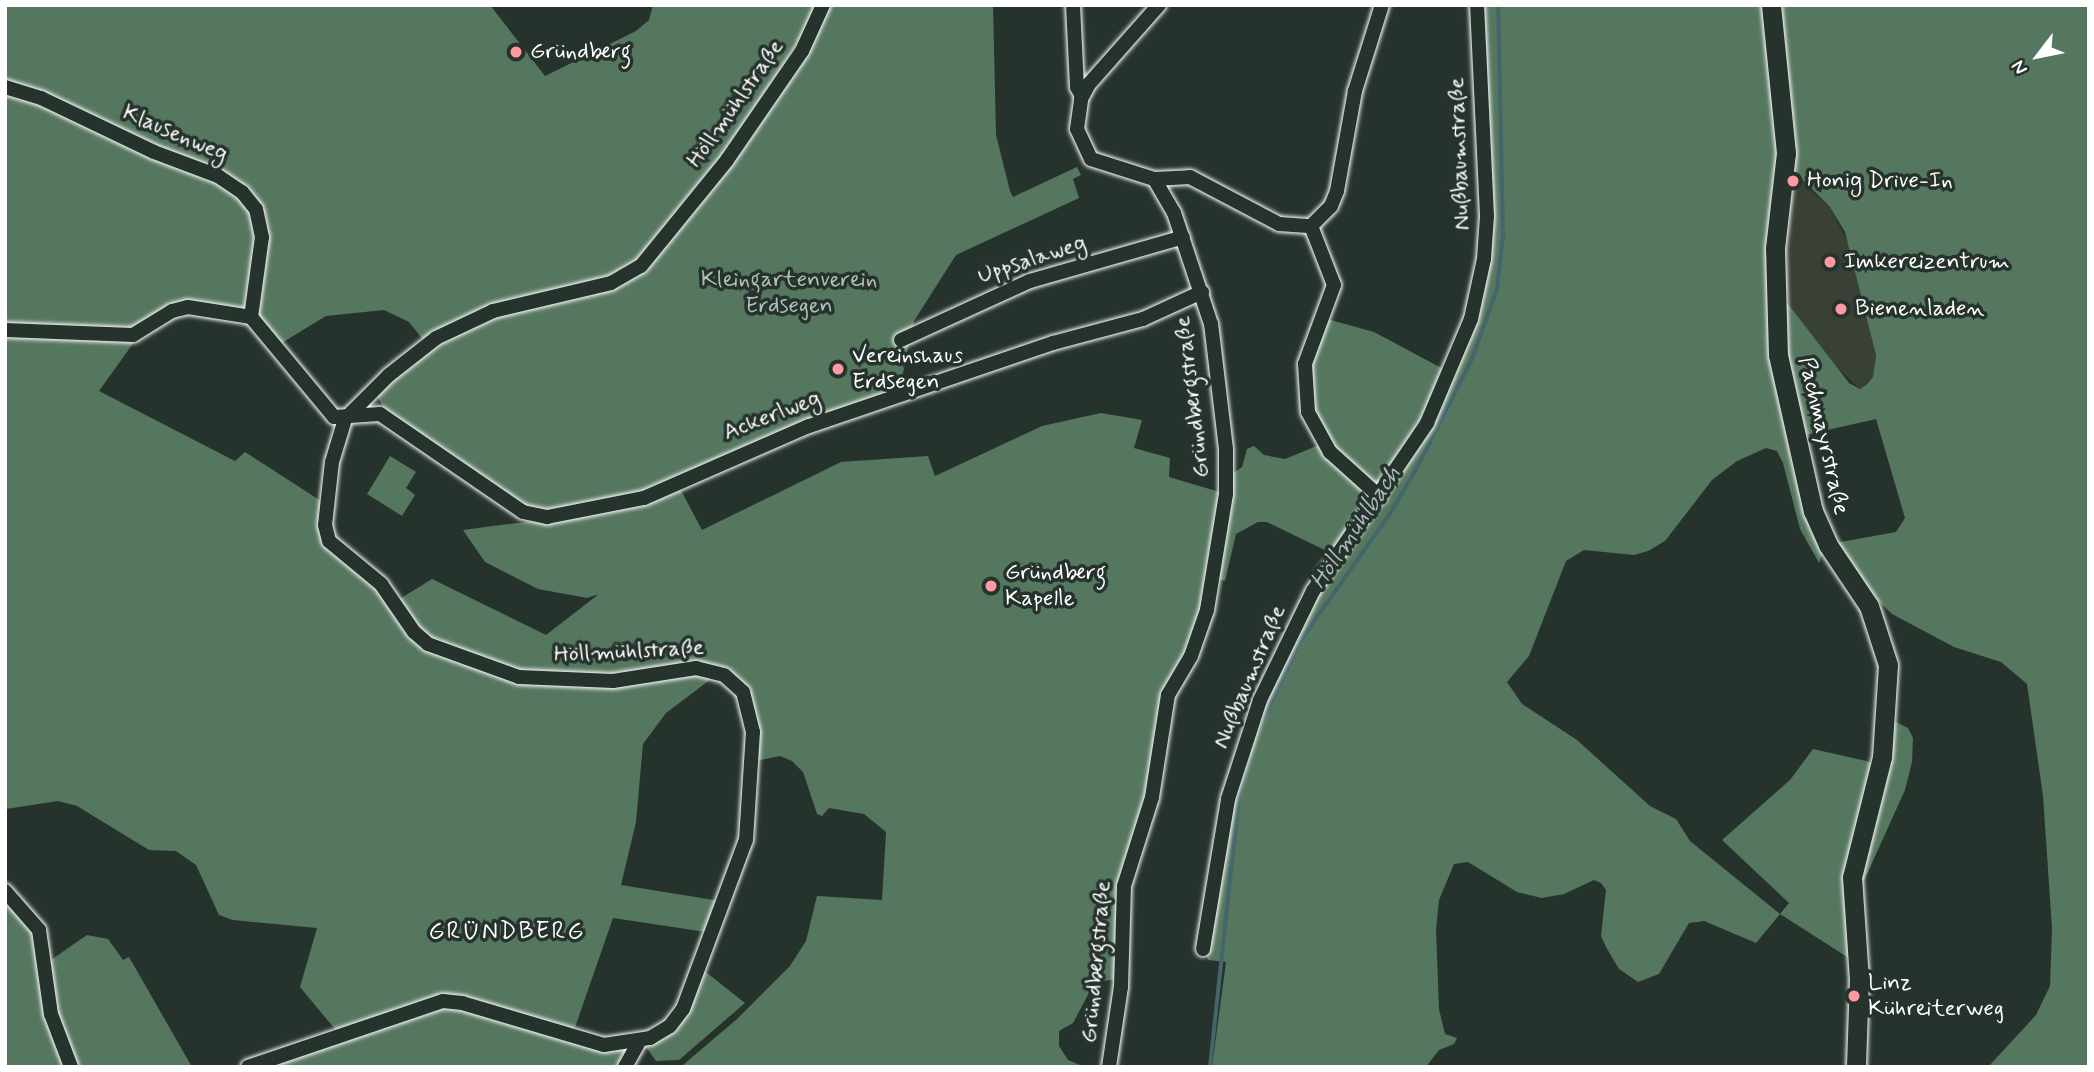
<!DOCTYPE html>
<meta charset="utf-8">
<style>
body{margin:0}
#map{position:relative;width:2094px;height:1072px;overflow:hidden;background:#26332d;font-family:Mynerve,sans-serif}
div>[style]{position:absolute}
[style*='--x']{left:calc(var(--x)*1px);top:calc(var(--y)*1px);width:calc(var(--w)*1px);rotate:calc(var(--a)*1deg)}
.built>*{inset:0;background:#394137}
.green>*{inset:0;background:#55765f}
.stream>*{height:3.5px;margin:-1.75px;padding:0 1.75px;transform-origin:1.75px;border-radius:1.75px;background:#44666a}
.roads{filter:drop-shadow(0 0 2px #fff) drop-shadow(0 0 2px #fff)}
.street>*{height:14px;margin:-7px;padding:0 7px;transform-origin:7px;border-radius:7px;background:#26332d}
.secondary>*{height:19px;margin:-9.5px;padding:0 9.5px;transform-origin:9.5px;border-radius:9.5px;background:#26332d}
.dots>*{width:19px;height:19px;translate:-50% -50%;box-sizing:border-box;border:4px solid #26332d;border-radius:50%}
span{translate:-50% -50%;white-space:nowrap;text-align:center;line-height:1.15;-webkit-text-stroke:7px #26332d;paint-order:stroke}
.poi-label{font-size:23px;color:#fff}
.left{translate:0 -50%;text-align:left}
.street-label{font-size:23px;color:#fff}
.park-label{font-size:23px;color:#b2c1b7}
.water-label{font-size:24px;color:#abbabc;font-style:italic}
.neighbourhood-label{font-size:24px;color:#fff;letter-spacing:2px}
.frame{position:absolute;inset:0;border:7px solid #fff;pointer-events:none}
.north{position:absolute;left:2003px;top:21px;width:70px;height:70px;-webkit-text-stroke:5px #26332d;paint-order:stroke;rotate:238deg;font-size:19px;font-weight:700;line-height:28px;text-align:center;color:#fff}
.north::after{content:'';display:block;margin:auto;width:24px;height:32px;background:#fff;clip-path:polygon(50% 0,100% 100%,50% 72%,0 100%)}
</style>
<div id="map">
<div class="built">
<i style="clip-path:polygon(1792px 164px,1809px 189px,1830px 207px,1853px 254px,1876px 355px,1873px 377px,1860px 389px,1827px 358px,1785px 300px,1780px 281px)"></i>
</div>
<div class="green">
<i style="clip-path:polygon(5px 5px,490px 5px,545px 76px,636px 31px,649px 20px,653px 5px,820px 5px,735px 143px,631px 271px,553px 294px,425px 342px,409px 322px,384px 310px,326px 316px,280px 344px,255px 318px,265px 252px,244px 189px,5px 85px)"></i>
<i style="clip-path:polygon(825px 5px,993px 5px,996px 135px,1010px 191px,1013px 197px,1077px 167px,1081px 175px,1073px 179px,1079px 198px,956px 255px,914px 321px,899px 392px,818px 419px,675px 479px,702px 530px,841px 462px,928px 456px,935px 476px,1042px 426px,1101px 413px,1142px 420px,1134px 448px,1170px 458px,1169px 477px,1223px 493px,1204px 608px,1161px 722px,1136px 843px,1117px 979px,1103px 981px,1090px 991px,1073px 1023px,1059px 1031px,1059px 1046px,1068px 1060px,1085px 1067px,683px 1065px,737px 1019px,790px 966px,806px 941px,817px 896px,882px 900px,886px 832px,864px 814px,829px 808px,822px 816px,817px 814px,803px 772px,792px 761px,780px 756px,756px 761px,756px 721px,723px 670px,666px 713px,643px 744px,636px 822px,621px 885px,720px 901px,706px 932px,613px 918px,572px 1036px,463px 1000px,339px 1034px,300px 987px,317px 928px,233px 920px,219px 915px,196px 865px,176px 851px,149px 850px,77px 806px,58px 801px,6px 809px,5px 334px,137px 338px,99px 391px,235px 461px,245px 452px,324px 503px,323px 533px,371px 577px,404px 625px,472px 659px,418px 631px,398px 600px,432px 579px,546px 635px,599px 594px,587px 598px,538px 589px,485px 562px,463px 530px,532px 521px,383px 407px,375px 392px,471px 322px,612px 286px,670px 237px)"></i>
<i style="clip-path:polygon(1481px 5px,2089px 5px,2089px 1067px,1988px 1067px,2036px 1015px,2050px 986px,2052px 928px,2043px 796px,2027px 684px,2001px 662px,1954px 647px,1892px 614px,1869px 592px,1835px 543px,1896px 532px,1905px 518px,1876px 419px,1801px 436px,1785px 365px,1785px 300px,1849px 383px,1860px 389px,1867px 384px,1873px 377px,1876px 355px,1845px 232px,1830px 207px,1794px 171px,1768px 302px,1824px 551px,1819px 563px,1800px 529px,1783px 463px,1777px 451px,1766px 448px,1737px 461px,1712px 480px,1665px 541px,1648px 551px,1634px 555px,1584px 550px,1566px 561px,1529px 656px,1507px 682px,1522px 704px,1577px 740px,1650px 806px,1676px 819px,1690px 841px,1780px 914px,1789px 903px,1722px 840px,1790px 780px,1813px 749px,1875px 763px,1864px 798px,1852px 960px,1780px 914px,1756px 943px,1704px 921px,1689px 923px,1659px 974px,1638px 982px,1619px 969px,1606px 947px,1601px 936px,1606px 890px,1601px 883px,1594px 880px,1564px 894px,1542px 898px,1517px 892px,1468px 862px,1454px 864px,1439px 900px,1436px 929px,1439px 1009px,1445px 1034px,1457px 1038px,1454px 1044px,1439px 1050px,1426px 1067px,1212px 1067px,1226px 962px,1208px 960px,1206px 954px,1227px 824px,1247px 744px,1304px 616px,1380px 504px,1484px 291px)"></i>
<i style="clip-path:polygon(5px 91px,26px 96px,218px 179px,241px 194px,258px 227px,244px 309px,214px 304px,141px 329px,5px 327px)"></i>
<i style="clip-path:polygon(1327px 319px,1374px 332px,1447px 371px,1384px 483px,1371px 484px,1318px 430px,1308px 364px)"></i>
<i style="clip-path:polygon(1319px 445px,1370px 499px,1333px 554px,1267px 522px,1258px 522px,1236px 534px,1225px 581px,1218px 579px,1232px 474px,1242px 467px,1247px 449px,1254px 446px,1264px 455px,1285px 459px)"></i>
<i style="clip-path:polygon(390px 456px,416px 472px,406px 488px,415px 495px,402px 516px,367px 494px)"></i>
<i style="clip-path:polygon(1894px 721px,1908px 728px,1913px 738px,1912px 762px,1905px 790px,1858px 894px)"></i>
<i style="clip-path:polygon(5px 896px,31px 924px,68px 1067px,5px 1067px)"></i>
<i style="clip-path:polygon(87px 935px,108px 939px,123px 960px,129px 957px,192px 1067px,73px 1067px,62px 1039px,48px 962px)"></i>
<i style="clip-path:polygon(702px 969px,745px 1003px,679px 1060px,656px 1061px,644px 1044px,656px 1038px)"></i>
<i style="clip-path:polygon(451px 1004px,567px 1042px,631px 1050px,620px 1067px,256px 1067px)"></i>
</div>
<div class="stream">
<i style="--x:1258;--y:730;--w:100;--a:-64.5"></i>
<i style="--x:1301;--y:640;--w:154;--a:-54.8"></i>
<i style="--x:1390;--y:514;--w:53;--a:-59.6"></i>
<i style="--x:1417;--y:468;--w:122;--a:-63.2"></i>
<i style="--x:1472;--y:359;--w:74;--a:-70.3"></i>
<i style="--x:1497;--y:289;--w:53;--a:-83.5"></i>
<i style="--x:1503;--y:236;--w:231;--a:-91.2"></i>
<i style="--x:1210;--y:1067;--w:274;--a:-83.9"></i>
<i style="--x:1239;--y:795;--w:39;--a:-75"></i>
</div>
<div class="roads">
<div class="street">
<i style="--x:1073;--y:5;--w:82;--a:87.2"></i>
<i style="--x:1077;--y:87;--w:10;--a:61"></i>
<i style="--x:5;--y:87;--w:38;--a:17"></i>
<i style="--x:41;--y:98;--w:125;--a:25.5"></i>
<i style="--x:154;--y:152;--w:68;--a:20.6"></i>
<i style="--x:218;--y:176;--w:29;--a:34"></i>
<i style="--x:242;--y:192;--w:22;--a:51"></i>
<i style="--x:256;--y:209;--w:29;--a:78"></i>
<i style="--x:262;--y:237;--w:81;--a:97.8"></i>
<i style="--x:1154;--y:179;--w:36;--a:-3"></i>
<i style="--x:1190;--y:177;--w:101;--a:27.8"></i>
<i style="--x:1279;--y:224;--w:32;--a:4"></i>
<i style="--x:1311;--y:226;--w:63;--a:68.7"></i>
<i style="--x:1334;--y:285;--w:84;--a:110.2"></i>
<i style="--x:1305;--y:364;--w:48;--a:86.4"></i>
<i style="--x:1308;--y:412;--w:46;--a:61.2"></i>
<i style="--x:1330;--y:452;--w:67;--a:42"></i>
<i style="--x:1311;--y:226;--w:28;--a:-45"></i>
<i style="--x:1331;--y:206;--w:16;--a:-68"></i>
<i style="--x:1337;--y:191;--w:102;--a:-79.8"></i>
<i style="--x:1355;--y:91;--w:90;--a:-72.6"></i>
<i style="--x:5;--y:330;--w:128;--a:2.2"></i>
<i style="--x:133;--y:335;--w:46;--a:-31.6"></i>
<i style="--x:172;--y:311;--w:16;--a:-14"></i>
<i style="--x:188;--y:307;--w:64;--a:9"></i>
<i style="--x:251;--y:317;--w:130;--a:50.3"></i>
<i style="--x:334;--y:417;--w:46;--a:-3.7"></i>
<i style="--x:380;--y:414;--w:173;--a:34.4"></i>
<i style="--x:523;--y:512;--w:25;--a:12"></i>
<i style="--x:547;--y:517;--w:99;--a:-11.1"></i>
<i style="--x:644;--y:498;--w:180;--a:-23.6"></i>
<i style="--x:809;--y:426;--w:258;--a:-18.8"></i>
<i style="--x:1053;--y:343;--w:93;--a:-14.9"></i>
<i style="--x:1143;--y:319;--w:65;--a:-24.6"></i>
<i style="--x:901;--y:340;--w:142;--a:-24.6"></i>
<i style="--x:1030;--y:281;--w:159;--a:-16"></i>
<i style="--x:5;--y:891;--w:52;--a:48.9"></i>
<i style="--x:39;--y:930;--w:85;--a:81.9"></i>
<i style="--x:51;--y:1014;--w:57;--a:69.3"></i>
<i style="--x:1203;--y:949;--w:152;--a:-80.5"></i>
<i style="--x:1228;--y:799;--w:104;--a:-72.1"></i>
<i style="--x:1260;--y:700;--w:121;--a:-64.1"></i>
<i style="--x:1313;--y:591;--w:203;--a:-55.8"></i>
<i style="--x:1427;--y:423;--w:113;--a:-67.1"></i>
<i style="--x:1471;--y:319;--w:61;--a:-77.8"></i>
<i style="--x:1484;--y:259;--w:43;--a:-86"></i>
<i style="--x:1487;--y:216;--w:211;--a:-92.7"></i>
<i style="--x:248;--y:1067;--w:206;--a:-18.7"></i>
<i style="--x:443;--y:1001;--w:19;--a:6"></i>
<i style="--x:462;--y:1003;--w:148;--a:16.5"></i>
<i style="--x:604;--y:1045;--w:47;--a:-8.7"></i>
<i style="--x:650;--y:1038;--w:23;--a:-31"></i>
<i style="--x:670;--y:1026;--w:21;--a:-53"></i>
<i style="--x:683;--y:1009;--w:180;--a:-69.6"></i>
<i style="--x:746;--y:840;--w:108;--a:-86.3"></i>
<i style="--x:753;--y:732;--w:41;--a:-104"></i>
<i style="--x:743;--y:692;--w:25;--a:-138"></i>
<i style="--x:724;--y:675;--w:29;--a:-166"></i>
<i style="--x:696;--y:668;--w:84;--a:171.1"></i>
<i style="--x:613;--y:681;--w:94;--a:-177.6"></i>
<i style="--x:519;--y:677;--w:97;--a:-160.1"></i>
<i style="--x:428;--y:644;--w:18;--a:-139"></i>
<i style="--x:414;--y:632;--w:58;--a:-124.5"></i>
<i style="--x:381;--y:584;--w:67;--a:-140.4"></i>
<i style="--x:329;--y:541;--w:16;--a:-104"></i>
<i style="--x:325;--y:525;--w:63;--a:-83.7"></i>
<i style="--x:332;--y:462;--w:45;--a:-73.2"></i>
<i style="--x:345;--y:419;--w:62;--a:-45"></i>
<i style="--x:389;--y:375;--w:60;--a:-38.2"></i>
<i style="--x:436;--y:338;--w:63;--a:-25.3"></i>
<i style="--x:493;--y:311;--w:121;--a:-13.3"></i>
<i style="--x:611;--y:283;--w:34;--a:-30"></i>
<i style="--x:641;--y:266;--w:136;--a:-50.9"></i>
<i style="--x:727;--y:160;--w:132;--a:-55.5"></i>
<i style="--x:802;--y:51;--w:51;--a:-65.5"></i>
<i style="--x:625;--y:1067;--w:29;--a:-61"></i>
<i style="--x:1109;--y:1067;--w:81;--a:-81.5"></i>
<i style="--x:1121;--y:987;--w:101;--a:-88.3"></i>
<i style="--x:1124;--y:886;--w:93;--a:-72.5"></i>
<i style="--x:1152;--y:797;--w:103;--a:-81.1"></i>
<i style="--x:1168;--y:695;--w:45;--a:-59.5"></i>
<i style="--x:1191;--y:656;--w:49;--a:-70.8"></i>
<i style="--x:1207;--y:610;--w:118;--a:-80.7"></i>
<i style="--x:1226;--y:494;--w:45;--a:-90"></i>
<i style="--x:1226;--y:449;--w:126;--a:-96.8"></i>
<i style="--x:1211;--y:324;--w:117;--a:-108.4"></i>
<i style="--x:1174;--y:213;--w:39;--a:-120"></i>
<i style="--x:1154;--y:179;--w:66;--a:-162.4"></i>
<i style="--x:1091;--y:159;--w:33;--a:-115"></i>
<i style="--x:1077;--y:129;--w:30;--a:-82"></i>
<i style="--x:1081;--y:99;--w:17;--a:-62"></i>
<i style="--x:1089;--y:84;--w:106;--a:-48.5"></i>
</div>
<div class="secondary">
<i style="--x:1771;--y:5;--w:149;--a:84.2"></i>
<i style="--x:1786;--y:153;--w:96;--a:96.6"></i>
<i style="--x:1775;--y:248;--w:107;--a:88.4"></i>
<i style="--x:1778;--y:355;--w:160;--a:77.4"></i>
<i style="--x:1813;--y:511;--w:37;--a:66"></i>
<i style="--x:1828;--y:545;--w:73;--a:56.1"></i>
<i style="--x:1869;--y:606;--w:62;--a:72.1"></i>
<i style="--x:1888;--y:665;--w:92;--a:93.7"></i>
<i style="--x:1882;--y:757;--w:124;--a:104"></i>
<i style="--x:1852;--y:877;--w:102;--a:86.1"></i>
<i style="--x:1859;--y:979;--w:88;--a:92"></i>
</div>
</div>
<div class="dots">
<i style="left:516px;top:52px;background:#ff9aa2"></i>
<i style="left:1793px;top:181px;background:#ff9aa2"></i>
<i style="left:1830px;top:262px;background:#ff9aa2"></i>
<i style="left:1841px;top:309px;background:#ff9aa2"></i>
<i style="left:838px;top:369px;background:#ff9aa2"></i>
<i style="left:991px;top:586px;background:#ff9aa2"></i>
<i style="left:1854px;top:996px;background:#ff9aa2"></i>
</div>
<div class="poi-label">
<span class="left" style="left:530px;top:52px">Gründberg</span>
<span class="left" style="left:1807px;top:181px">Honig Drive-In</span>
<span class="left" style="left:1844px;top:262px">Imkereizentrum</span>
<span class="left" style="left:1855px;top:309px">Bienenladen</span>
<span class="left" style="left:852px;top:369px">Vereinshaus<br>Erdsegen</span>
<span class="left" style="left:1005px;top:586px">Gründberg<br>Kapelle</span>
<span class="left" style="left:1868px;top:996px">Linz<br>Kühreiterweg</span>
</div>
<div class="street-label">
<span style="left:736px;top:104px;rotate:-55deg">Höllmühlstraße</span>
<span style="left:175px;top:134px;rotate:23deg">Klausenweg</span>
<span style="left:1460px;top:154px;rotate:-92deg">Nußbaumstraße</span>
<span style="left:1032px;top:260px;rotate:-18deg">Uppsalaweg</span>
<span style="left:1193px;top:397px;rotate:-97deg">Gründbergstraße</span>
<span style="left:772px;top:416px;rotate:-21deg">Ackerlweg</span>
<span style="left:1823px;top:436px;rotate:77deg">Pachmayrstraße</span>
<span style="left:629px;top:652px;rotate:-3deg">Höllmühlstraße</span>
<span style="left:1250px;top:677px;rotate:-67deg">Nußbaumstraße</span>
<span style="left:1097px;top:962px;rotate:-85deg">Gründbergstraße</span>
</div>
<div class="park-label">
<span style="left:789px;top:293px">Kleingartenverein<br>Erdsegen</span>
</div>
<div class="water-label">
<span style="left:1356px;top:528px;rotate:-56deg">Höllmühlbach</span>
</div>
<div class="neighbourhood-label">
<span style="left:507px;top:932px">GRÜNDBERG</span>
</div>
<div class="frame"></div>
<div class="north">N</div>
</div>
